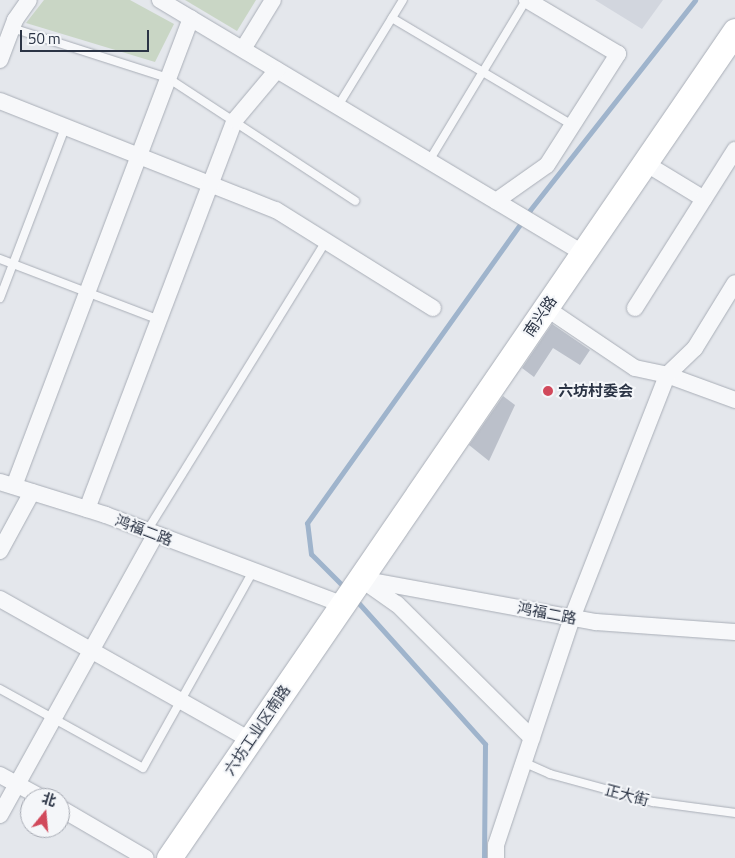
<!DOCTYPE html>
<meta charset="utf-8">
<style>
body{margin:0}
#map{position:relative;width:735px;height:858px;overflow:hidden;background:#e4e7ec;font-family:"Titillium Web","Noto Sans SC",sans-serif}
div>[style]{position:absolute}
[style*='--x']{left:calc(var(--x)*1px);top:calc(var(--y)*1px);width:calc(var(--w)*1px);rotate:calc(var(--a)*1deg)}
.built>*{inset:0;background:#d2d6de}
.green>*{inset:0;background:#c9d6c5}
.stream>*{height:5px;margin:-2.5px;padding:0 2.5px;transform-origin:2.5px;border-radius:2.5px;background:#9fb4cc}
.building>*{inset:0;background:#bbc0ca}
.roads{filter:drop-shadow(0 0 1px #a9aeb7) drop-shadow(0 0 1px #a9aeb7)}
.lane>*{height:8px;margin:-4px;padding:0 4px;transform-origin:4px;border-radius:4px;background:#f7f8fa}
.street>*{height:16px;margin:-8px;padding:0 8px;transform-origin:8px;border-radius:8px;background:#f7f8fa}
.primary>*{height:25px;margin:-12.5px;padding:0 12.5px;transform-origin:12.5px;border-radius:12.5px;background:#fff}
.dots>*{width:14px;height:14px;translate:-50% -50%;box-sizing:border-box;border:2px solid #f4f6f9;border-radius:50%}
span{translate:-50% -50%;white-space:nowrap;text-align:center;line-height:1.15;-webkit-text-stroke:4px #f4f6f9;paint-order:stroke}
.street-label{font-size:15px;color:#2b3445}
.poi-label{font-size:15px;color:#2b3445;font-weight:700}
.left{translate:0 -50%;text-align:left}
.north{position:absolute;left:20px;top:788px;width:50px;height:50px;box-sizing:border-box;background:#f4f6f9;border:1px solid #a4a8b1;border-radius:50%;rotate:17deg;font-size:14px;font-weight:700;line-height:20px;text-align:center;color:#2b3445}
.north::after{content:'';display:block;margin:auto;width:18px;height:22px;background:#d1495b;clip-path:polygon(50% 0,100% 100%,50% 72%,0 100%)}
.scale{position:absolute;left:20px;top:30px;width:129px;height:22px;box-sizing:border-box;border:2px solid #2b3445;border-top:0;padding-left:6px;font-size:15px;line-height:18px;white-space:nowrap;color:#2b3445;-webkit-text-stroke:4px #f4f6f9;paint-order:stroke}
</style>
<div id="map">
<div class="built">
<i style="clip-path:polygon(595px 0,663px 0,642px 29px)"></i>
</div>
<div class="green">
<i style="clip-path:polygon(44px 0,130px 0,174px 24px,155px 62px,26px 23px)"></i>
<i style="clip-path:polygon(185px 0,256px 0,237px 31px)"></i>
</div>
<div class="stream">
<i style="--x:346;--y:589;--w:49;--a:-135"></i>
<i style="--x:311;--y:554;--w:31;--a:-97"></i>
<i style="--x:307;--y:523;--w:384;--a:-54.5"></i>
<i style="--x:530;--y:210;--w:267;--a:-51.8"></i>
<i style="--x:355;--y:599;--w:195;--a:48.1"></i>
<i style="--x:485;--y:744;--w:114;--a:90.5"></i>
</div>
<div class="building">
<i style="clip-path:polygon(552px 324px,590px 350px,580px 365px,553px 348px,534px 377px,522px 368px)"></i>
<i style="clip-path:polygon(503px 396px,515px 405px,489px 461px,469px 445px)"></i>
</div>
<div class="roads">
<div class="lane">
<i style="--x:392;--y:18;--w:209;--a:30.7"></i>
<i style="--x:12;--y:28;--w:164;--a:17.8"></i>
<i style="--x:168;--y:78;--w:224;--a:33.3"></i>
<i style="--x:338;--y:106;--w:124;--a:-58.5"></i>
<i style="--x:429;--y:161;--w:188;--a:-58.9"></i>
<i style="--x:0;--y:259;--w:168;--a:20.9"></i>
<i style="--x:0;--y:298;--w:182;--a:-69.1"></i>
<i style="--x:147;--y:531;--w:341;--a:-58.3"></i>
<i style="--x:0;--y:689;--w:163;--a:28.9"></i>
<i style="--x:143;--y:768;--w:226;--a:-60.8"></i>
<i style="--x:523;--y:762;--w:30;--a:24"></i>
<i style="--x:550;--y:774;--w:107;--a:15.2"></i>
<i style="--x:653;--y:802;--w:83;--a:7.6"></i>
</div>
<div class="street">
<i style="--x:160;--y:0;--w:493;--a:30.9"></i>
<i style="--x:243;--y:49;--w:57;--a:-58.5"></i>
<i style="--x:0;--y:60;--w:43;--a:-69.4"></i>
<i style="--x:15;--y:20;--w:24;--a:-55"></i>
<i style="--x:0;--y:101;--w:297;--a:21.6"></i>
<i style="--x:276;--y:210;--w:185;--a:32"></i>
<i style="--x:645;--y:163;--w:69;--a:31.4"></i>
<i style="--x:496;--y:201;--w:62;--a:-35.2"></i>
<i style="--x:547;--y:165;--w:132;--a:-57.4"></i>
<i style="--x:618;--y:54;--w:106;--a:-149.3"></i>
<i style="--x:546;--y:308;--w:107;--a:34"></i>
<i style="--x:635;--y:368;--w:33;--a:12"></i>
<i style="--x:667;--y:375;--w:72;--a:20.2"></i>
<i style="--x:635;--y:308;--w:187;--a:-57.7"></i>
<i style="--x:0;--y:482;--w:111;--a:17.3"></i>
<i style="--x:106;--y:515;--w:252;--a:20.7"></i>
<i style="--x:14;--y:486;--w:500;--a:-69.28"></i>
<i style="--x:87;--y:509;--w:416;--a:-69.2"></i>
<i style="--x:235;--y:120;--w:65;--a:-50"></i>
<i style="--x:0;--y:551;--w:67;--a:-61.5"></i>
<i style="--x:361;--y:579;--w:239;--a:10.4"></i>
<i style="--x:596;--y:622;--w:139;--a:4.1"></i>
<i style="--x:365;--y:582;--w:39;--a:35"></i>
<i style="--x:397;--y:604;--w:190;--a:44.8"></i>
<i style="--x:0;--y:599;--w:287;--a:29.4"></i>
<i style="--x:0;--y:775;--w:48;--a:28.7"></i>
<i style="--x:60;--y:808;--w:99;--a:30.2"></i>
<i style="--x:0;--y:815;--w:321;--a:-61"></i>
<i style="--x:496;--y:858;--w:13;--a:-90"></i>
<i style="--x:496;--y:845;--w:239;--a:-71.5"></i>
<i style="--x:572;--y:618;--w:261;--a:-68.6"></i>
<i style="--x:667;--y:375;--w:39;--a:-44"></i>
<i style="--x:695;--y:348;--w:76;--a:-58.4"></i>
</div>
<div class="primary">
<i style="--x:169;--y:858;--w:1002;--a:-55.61"></i>
</div>
</div>
<div class="dots">
<i style="left:548px;top:391px;background:#d1495b"></i>
</div>
<div class="street-label">
<span style="left:540px;top:316px;rotate:-56deg">南兴路</span>
<span style="left:144px;top:530px;rotate:21deg">鸿福二路</span>
<span style="left:547px;top:613px;rotate:11deg">鸿福二路</span>
<span style="left:257px;top:730px;rotate:-56deg">六坊工业区南路</span>
<span style="left:627px;top:795px;rotate:15deg">正大街</span>
</div>
<div class="poi-label">
<span class="left" style="left:558px;top:391px">六坊村委会</span>
</div>
<div class="north">北</div>
<div class="scale">50 m</div>
</div>
